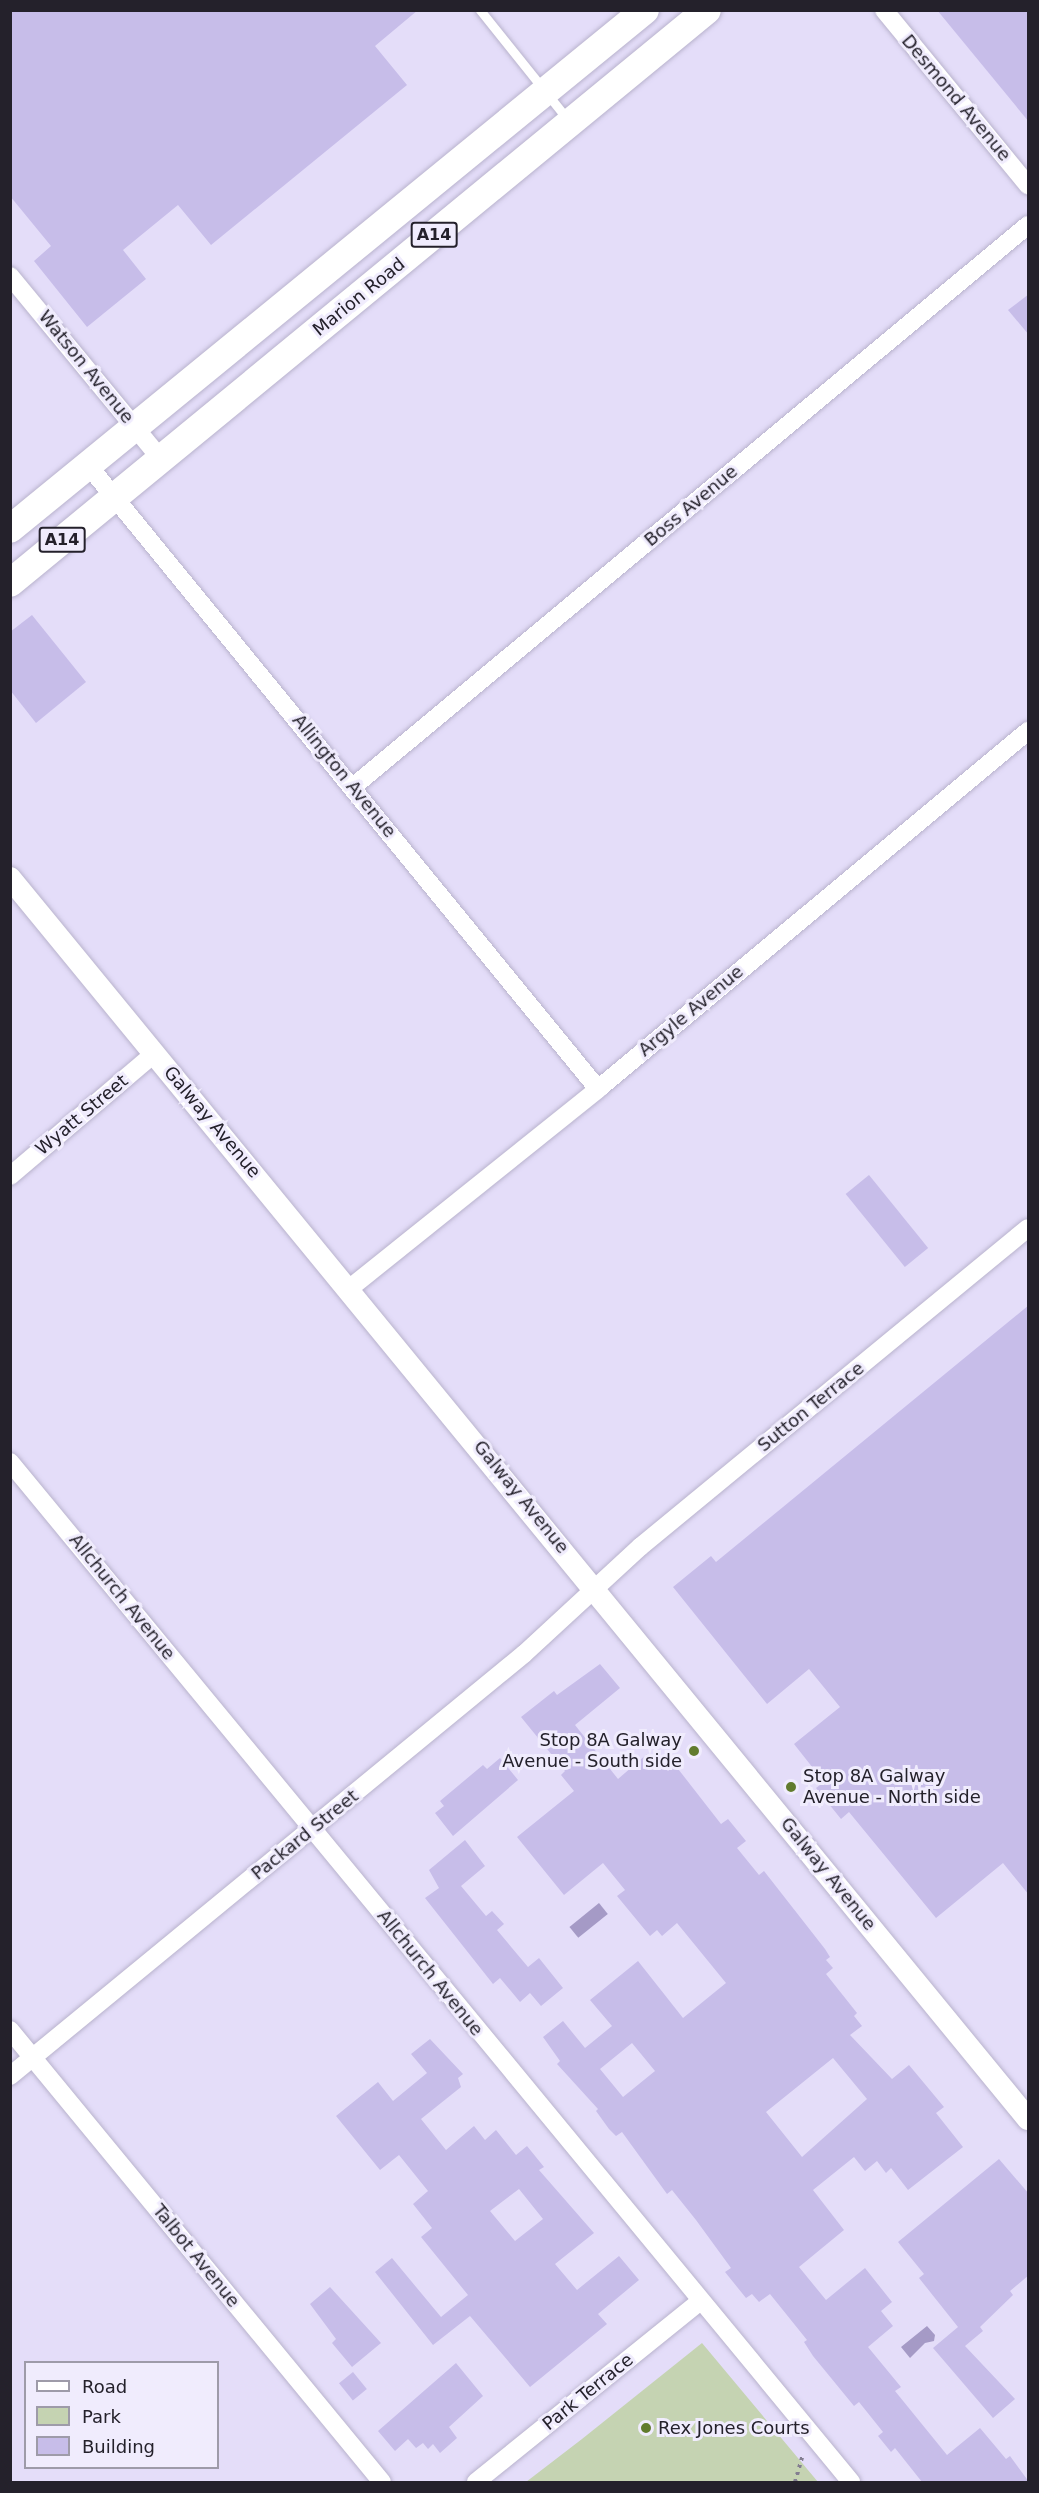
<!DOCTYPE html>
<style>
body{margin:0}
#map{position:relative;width:1039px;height:2493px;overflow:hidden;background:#e4ddf9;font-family:"DejaVu Sans",sans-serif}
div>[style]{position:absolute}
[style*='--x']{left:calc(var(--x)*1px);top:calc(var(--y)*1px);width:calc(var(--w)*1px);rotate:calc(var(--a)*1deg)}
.green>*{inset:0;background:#c5d3b2}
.water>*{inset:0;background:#a59ac6;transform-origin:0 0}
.building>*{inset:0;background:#c7bde9;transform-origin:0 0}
.path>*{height:4px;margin-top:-2px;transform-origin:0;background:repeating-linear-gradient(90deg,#837e91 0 3px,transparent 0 7.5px)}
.roads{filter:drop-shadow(0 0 2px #b9b3cd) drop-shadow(0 0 2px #b9b3cd)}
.service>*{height:9px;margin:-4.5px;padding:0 4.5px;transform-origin:4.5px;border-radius:4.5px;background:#fff}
.minor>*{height:18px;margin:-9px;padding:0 9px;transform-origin:9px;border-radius:9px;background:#fff}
.tertiary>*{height:22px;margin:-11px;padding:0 11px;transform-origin:11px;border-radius:11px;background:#fff}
.primary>*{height:28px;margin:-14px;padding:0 14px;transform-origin:14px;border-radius:14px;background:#fff}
.dots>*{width:16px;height:16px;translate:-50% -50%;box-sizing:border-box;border:3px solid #f0ecfd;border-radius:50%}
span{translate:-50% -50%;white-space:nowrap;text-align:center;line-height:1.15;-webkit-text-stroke:6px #f0ecfd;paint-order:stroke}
.shield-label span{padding:2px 4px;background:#f0ecfd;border:2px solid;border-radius:4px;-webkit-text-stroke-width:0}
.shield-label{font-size:16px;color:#24212b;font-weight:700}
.street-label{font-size:18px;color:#24212b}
.poi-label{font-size:18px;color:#24212b}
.right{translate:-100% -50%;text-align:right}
.left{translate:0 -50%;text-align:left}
.frame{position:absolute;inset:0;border:12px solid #24212b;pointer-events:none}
.legend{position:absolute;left:24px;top:2361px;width:195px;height:108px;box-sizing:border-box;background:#f0ecfd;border:2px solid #9e9ba9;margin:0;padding:8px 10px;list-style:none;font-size:18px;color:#24212b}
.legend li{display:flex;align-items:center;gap:12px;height:30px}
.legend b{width:30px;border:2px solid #9e9ba9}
</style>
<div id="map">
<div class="green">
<i style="clip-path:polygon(702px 2343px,818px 2482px,526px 2482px,582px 2439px)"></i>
</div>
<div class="water">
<i style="left:599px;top:1903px;width:14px;height:38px;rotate:51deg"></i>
<i style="clip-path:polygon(927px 2326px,935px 2335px,934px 2341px,925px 2343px,910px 2358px,901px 2347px)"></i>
</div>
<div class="building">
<i style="clip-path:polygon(10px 10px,418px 10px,375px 46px,407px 85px,211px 245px,178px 205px,123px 250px,146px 279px,87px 327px,34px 261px,51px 246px,10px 196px)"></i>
<i style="clip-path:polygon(937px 10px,1029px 10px,1029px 122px)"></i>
<i style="clip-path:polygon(1029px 294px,1029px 335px,1008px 310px)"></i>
<i style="clip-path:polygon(32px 615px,86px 682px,36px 723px,10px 690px,10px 632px)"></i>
<i style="left:869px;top:1175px;width:94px;height:30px;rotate:51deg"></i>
<i style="clip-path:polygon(1029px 1305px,1029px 1895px,1003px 1863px,936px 1918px,849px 1812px,841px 1819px,816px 1788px,824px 1782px,794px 1744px,840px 1707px,809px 1669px,767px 1704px,673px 1587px,711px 1556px,716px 1562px)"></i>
<i style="clip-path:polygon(evenodd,600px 1664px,620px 1688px,575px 1725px,618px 1779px,647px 1754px,659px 1769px,663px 1766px,668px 1771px,675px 1765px,721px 1824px,728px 1819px,746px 1841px,737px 1848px,759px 1875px,764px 1871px,825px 1949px,830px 1957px,826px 1960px,833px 1968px,826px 1974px,857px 2013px,854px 2016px,862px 2026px,850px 2035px,892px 2079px,909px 2065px,944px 2107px,936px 2113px,963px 2147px,908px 2190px,891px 2168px,886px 2173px,877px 2161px,865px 2171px,854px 2157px,813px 2190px,844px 2230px,799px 2267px,826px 2300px,865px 2268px,892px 2302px,881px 2311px,893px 2326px,868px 2347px,901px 2387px,895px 2391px,947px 2455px,980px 2428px,1006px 2459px,1010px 2456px,1029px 2482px,922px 2482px,895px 2448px,891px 2452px,878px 2436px,883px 2432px,859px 2402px,854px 2406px,813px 2356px,804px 2342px,807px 2340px,770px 2294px,759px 2302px,752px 2294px,746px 2298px,725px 2272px,731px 2268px,696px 2220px,672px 2190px,667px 2194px,622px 2132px,616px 2136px,609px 2129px,596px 2111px,598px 2109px,557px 2064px,560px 2061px,543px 2037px,563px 2021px,585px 2048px,612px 2026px,590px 2000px,638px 1961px,683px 2018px,726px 1983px,677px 1923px,662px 1936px,657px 1930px,650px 1936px,617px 1896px,625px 1890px,603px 1863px,564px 1895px,517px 1837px,574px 1791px,561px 1775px,565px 1771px,521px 1717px,554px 1691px,557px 1695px,600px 1664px,632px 2043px,655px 2071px,623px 2097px,600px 2069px,632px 2043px,600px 1664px,833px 2058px,867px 2099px,802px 2157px,766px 2112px,833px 2058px)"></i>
<i style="clip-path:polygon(500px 1758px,518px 1780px,453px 1836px,435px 1813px,444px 1806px,440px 1801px,483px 1765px,487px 1769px)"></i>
<i style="clip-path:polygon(465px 1840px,485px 1866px,461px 1886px,486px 1916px,492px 1911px,504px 1924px,497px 1930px,528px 1967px,539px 1958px,563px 1988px,541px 2006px,530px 1993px,520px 2002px,500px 1978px,493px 1984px,425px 1898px,439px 1888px,429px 1870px)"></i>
<i style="clip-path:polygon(evenodd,430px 2039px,463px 2074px,458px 2078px,461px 2087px,421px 2119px,446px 2150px,474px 2126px,485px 2140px,496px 2130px,516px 2155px,527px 2146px,544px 2167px,539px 2170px,594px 2233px,555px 2264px,577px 2290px,619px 2256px,639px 2280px,598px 2314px,607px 2324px,530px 2387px,470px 2316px,433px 2345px,375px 2272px,392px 2258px,441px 2317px,468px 2295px,421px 2237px,432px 2228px,413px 2204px,428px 2191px,399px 2155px,380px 2170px,336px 2116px,378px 2082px,393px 2101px,427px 2073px,411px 2054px,430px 2039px,519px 2189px,543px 2219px,515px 2241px,490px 2211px,519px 2189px)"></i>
<i style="clip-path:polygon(999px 2159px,1029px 2194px,1029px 2275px,1010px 2291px,1013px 2295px,980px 2327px,983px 2331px,965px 2346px,1015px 2399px,993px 2418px,933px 2348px,958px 2327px,919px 2278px,924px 2274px,898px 2242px)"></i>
<i style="clip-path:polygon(330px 2287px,381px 2343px,352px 2367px,332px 2343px,336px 2339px,310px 2304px)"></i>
<i style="clip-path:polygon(456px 2363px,483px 2396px,449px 2427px,457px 2438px,440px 2453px,433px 2444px,428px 2449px,423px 2443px,416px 2448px,408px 2439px,395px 2451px,378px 2431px)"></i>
<i style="left:353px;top:2372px;width:22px;height:18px;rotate:51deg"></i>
</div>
<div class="path">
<i style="--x:795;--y:2482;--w:26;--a:-74"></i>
</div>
<div class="roads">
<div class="service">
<i style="--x:480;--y:10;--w:142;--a:51.3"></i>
</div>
<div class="minor">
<i style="--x:884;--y:10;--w:227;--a:50.6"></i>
<i style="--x:10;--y:276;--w:237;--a:50.5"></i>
<i style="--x:88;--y:465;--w:806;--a:50.74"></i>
<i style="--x:354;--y:786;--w:877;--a:-39.77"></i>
<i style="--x:10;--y:1176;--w:189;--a:-40.3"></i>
<i style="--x:350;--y:1288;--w:318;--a:-38.7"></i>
<i style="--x:598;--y:1089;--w:560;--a:-39.78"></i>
<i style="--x:10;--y:1462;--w:1322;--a:50.49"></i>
<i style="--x:10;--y:2030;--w:585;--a:50.55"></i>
<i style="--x:10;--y:2076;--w:665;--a:-39.39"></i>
<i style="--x:524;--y:1654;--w:158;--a:-42.7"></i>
<i style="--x:640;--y:1547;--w:502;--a:-39.43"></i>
<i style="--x:476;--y:2482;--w:288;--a:-38.9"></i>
</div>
<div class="tertiary">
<i style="--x:10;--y:878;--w:1605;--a:50.64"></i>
</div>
<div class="primary">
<i style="--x:10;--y:529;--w:820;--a:-39.26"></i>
<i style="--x:10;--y:583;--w:902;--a:-39.42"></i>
</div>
</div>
<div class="dots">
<i style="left:694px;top:1751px;background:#617b2e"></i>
<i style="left:791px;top:1787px;background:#617b2e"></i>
<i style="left:646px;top:2428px;background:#617b2e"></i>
</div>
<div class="shield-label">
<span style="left:434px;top:235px">A14</span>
<span style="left:62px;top:540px">A14</span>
</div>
<div class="street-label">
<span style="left:956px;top:98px;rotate:50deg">Desmond Avenue</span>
<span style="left:359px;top:297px;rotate:-39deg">Marion Road</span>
<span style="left:86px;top:367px;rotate:51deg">Watson Avenue</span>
<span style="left:691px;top:506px;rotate:-40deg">Boss Avenue</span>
<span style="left:344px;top:776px;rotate:51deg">Allington Avenue</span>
<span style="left:691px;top:1011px;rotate:-40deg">Argyle Avenue</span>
<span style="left:82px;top:1115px;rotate:-40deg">Wyatt Street</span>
<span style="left:212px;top:1122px;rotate:50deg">Galway Avenue</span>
<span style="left:811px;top:1407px;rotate:-39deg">Sutton Terrace</span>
<span style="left:521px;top:1497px;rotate:51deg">Galway Avenue</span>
<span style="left:122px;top:1597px;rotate:51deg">Allchurch Avenue</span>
<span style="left:305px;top:1835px;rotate:-39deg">Packard Street</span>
<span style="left:828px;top:1874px;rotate:51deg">Galway Avenue</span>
<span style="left:430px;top:1973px;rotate:51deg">Allchurch Avenue</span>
<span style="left:196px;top:2256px;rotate:51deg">Talbot Avenue</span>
<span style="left:588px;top:2392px;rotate:-39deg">Park Terrace</span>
</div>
<div class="poi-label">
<span class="right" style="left:682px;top:1751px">Stop 8A Galway<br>Avenue - South side</span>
<span class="left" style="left:803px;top:1787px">Stop 8A Galway<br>Avenue - North side</span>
<span class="left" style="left:658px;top:2428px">Rex Jones Courts</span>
</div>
<div class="frame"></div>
<ul class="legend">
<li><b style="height:8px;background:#fff"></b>Road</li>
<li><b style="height:16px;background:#c5d3b2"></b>Park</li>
<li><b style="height:16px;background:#c7bde9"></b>Building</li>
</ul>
</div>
